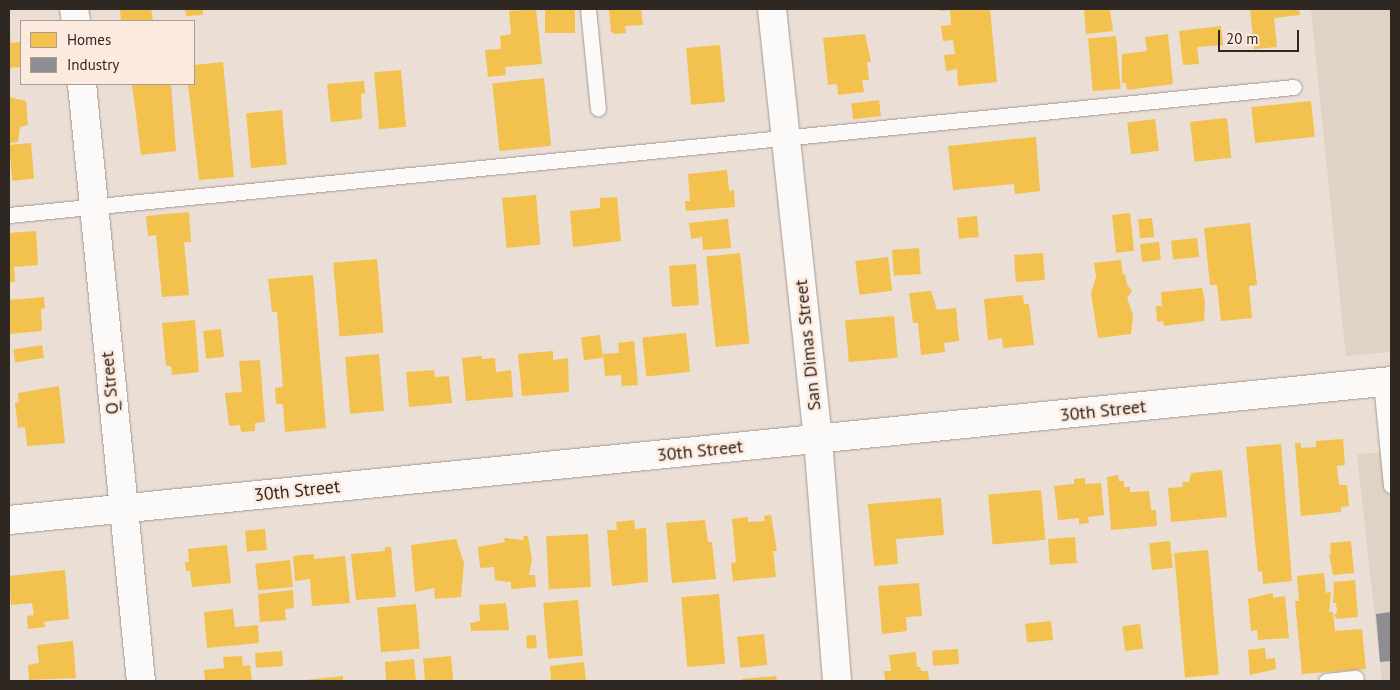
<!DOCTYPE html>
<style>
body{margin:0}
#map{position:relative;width:1400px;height:690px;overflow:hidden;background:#ebded5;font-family:"PT Sans",sans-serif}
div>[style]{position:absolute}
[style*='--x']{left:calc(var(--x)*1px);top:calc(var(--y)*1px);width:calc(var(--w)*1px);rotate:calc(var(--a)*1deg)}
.industrial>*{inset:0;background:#e0d2c4}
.homes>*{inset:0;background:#f2c14e;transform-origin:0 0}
.industry>*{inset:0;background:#8d8d92}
.roads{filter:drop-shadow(0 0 1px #a39992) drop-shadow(0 0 1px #a39992)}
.lane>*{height:15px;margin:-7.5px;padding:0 7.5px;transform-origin:7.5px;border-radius:7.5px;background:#fcfaf9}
.secondary>*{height:28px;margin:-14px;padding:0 14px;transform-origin:14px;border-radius:14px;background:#fcfaf9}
span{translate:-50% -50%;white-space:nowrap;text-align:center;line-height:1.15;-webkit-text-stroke:5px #fdeade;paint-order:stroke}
.street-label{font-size:18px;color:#2f2721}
.frame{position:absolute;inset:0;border:10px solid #2f2721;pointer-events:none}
.legend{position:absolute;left:20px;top:20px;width:175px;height:65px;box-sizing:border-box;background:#fdeade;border:1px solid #ab9c92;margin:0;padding:6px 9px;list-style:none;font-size:15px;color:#2f2721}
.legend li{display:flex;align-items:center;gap:10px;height:25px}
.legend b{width:25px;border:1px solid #ab9c92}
.scale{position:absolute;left:1218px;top:30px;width:81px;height:22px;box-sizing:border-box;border:2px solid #2f2721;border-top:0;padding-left:6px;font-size:15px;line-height:18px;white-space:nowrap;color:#2f2721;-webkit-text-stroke:4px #fdeade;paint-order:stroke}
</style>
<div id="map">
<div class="industrial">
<i style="clip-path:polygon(1311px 9px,1391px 9px,1391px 352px,1346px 356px)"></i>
<i style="clip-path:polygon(1391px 452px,1391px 681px,1382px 681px,1357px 454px)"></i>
</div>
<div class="homes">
<i style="clip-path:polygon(151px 9px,153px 21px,121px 21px,120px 10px)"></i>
<i style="clip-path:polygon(185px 9px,203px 9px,203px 15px,186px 16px)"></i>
<i style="clip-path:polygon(536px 9px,542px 64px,505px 67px,506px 75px,488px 77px,485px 50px,501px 49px,500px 36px,511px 34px,509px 11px)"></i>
<i style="left:545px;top:9px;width:30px;height:24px"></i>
<i style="clip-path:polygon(609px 9px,641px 9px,643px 25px,625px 26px,626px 33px,615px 34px,611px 32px)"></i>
<i style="clip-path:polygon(939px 9px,990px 9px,997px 82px,958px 86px,957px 69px,946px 71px,944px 55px,955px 54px,953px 40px,943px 41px,941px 26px,951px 25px,950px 10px,940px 11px)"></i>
<i style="clip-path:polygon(1084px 9px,1110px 9px,1113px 31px,1086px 34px)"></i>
<i style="clip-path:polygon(1250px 9px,1299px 9px,1300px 15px,1274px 18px,1277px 47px,1254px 49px)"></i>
<i style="clip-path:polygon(1221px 26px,1223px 45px,1197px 47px,1199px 64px,1183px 65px,1179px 31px)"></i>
<i style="clip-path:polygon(9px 29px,11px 43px,20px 42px,21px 67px,9px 68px)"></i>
<i style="clip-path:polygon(865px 34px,871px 62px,867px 62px,869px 80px,862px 80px,864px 92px,838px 95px,837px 84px,828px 85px,823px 38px)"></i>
<i style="clip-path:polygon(1168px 34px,1173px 84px,1127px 90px,1126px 83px,1122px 83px,1122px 54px,1147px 51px,1145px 37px)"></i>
<i style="left:1116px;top:36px;width:53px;height:28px;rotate:85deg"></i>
<i style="left:720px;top:45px;width:57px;height:34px;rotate:85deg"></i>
<i style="clip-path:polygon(223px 62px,234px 177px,199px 180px,188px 84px,194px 84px,194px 65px)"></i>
<i style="left:401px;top:70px;width:57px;height:27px;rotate:85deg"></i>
<i style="left:544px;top:78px;width:68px;height:52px;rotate:84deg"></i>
<i style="clip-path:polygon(364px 81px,365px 93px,361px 94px,362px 119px,331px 122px,327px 84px)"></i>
<i style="clip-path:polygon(132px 84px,171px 84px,176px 151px,141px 155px)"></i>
<i style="clip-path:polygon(9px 97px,26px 101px,28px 125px,20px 127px,18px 142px,9px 143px)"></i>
<i style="left:879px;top:100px;width:16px;height:28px;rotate:83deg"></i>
<i style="left:1311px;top:101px;width:36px;height:60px;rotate:84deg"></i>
<i style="left:282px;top:110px;width:55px;height:36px;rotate:85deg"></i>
<i style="left:1227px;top:118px;width:40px;height:37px;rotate:84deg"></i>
<i style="left:1155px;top:119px;width:32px;height:28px;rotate:83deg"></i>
<i style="clip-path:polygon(1036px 137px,1040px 191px,1015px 194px,1014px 184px,953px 190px,948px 146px)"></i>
<i style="left:31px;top:143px;width:36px;height:22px;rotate:85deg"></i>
<i style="clip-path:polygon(727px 170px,729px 191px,734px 190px,735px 207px,686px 211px,685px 201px,690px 201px,688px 174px)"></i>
<i style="left:536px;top:195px;width:50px;height:34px;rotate:85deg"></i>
<i style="clip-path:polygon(617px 197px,621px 241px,573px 247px,570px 211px,600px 208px,600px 198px)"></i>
<i style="clip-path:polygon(189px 212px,191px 242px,184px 242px,189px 295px,162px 297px,156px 235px,148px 236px,146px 216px)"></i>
<i style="left:1130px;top:213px;width:38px;height:18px;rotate:84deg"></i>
<i style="left:977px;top:216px;width:21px;height:20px;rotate:85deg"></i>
<i style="left:1152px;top:218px;width:19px;height:14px;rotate:84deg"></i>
<i style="clip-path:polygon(728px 219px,731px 248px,703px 250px,702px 237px,691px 239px,689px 223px)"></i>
<i style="clip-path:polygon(1250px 223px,1257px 285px,1249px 286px,1252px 318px,1221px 321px,1217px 285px,1210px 285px,1204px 228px)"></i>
<i style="clip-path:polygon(36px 231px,38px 265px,14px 267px,15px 282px,9px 282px,9px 233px)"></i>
<i style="left:1197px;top:238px;width:19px;height:26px;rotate:84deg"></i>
<i style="left:1159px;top:242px;width:18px;height:19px;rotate:84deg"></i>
<i style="left:919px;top:248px;width:26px;height:27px;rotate:86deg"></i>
<i style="left:740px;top:253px;width:91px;height:34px;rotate:84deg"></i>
<i style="left:1043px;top:253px;width:27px;height:29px;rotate:86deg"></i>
<i style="left:888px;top:257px;width:34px;height:33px;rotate:83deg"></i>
<i style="left:377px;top:259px;width:74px;height:44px;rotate:85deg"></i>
<i style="clip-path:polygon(1121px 260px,1123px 275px,1125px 274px,1127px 285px,1132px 291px,1127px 298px,1133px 315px,1131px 334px,1098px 338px,1091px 293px,1096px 277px,1094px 263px)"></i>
<i style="left:696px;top:264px;width:41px;height:27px;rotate:86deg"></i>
<i style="clip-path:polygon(313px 275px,326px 428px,285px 432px,283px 404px,276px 404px,275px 388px,283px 387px,277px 312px,272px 312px,268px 279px)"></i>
<i style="clip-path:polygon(1202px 288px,1205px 302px,1204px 321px,1164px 326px,1163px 321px,1157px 322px,1156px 306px,1162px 306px,1161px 292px)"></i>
<i style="clip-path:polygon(931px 291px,937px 310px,956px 308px,959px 341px,944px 343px,945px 352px,921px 355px,918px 323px,913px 323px,909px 293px)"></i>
<i style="clip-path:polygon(1023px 295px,1024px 304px,1029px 304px,1034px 345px,1003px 348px,1002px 338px,988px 340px,984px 299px)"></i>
<i style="clip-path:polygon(44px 297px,45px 308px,41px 309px,42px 331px,10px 334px,9px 300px)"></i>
<i style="left:894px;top:316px;width:42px;height:49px;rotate:85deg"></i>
<i style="clip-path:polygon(195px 320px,199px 372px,172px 375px,171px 366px,166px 366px,162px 323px)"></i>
<i style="left:221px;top:329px;width:28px;height:18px;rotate:84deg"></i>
<i style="left:686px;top:333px;width:39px;height:44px;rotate:84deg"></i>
<i style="left:600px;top:335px;width:23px;height:19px;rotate:83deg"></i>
<i style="clip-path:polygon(634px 341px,638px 385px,622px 386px,621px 375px,605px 376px,603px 354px,619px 353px,618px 343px)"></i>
<i style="left:42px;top:345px;width:13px;height:29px;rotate:81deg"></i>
<i style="clip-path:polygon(553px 351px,553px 360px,568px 358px,569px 392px,522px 396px,518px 354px)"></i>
<i style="left:379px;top:354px;width:57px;height:34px;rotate:85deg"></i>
<i style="clip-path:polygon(482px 356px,482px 359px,495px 358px,496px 372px,511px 370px,513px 397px,466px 401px,462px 358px)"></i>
<i style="clip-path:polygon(260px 360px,265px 422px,255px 423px,255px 431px,241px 432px,240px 425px,229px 426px,225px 393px,242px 392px,239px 361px)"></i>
<i style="clip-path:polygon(434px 370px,435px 377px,449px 376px,452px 403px,409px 407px,406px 372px)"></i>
<i style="clip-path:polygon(59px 386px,65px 443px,27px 446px,25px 427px,18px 428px,15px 403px,19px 402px,18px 393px)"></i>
<i style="clip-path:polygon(1343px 439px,1345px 465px,1337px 466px,1339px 485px,1347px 485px,1349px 506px,1341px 507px,1341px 512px,1301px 516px,1295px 443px,1301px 443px,1301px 448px,1316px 447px,1316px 441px)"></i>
<i style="clip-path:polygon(1281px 444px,1292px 581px,1263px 584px,1262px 571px,1258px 572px,1246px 447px)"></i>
<i style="clip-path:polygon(1222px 470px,1227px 517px,1171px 522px,1168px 488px,1183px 487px,1182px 482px,1189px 482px,1191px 473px)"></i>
<i style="clip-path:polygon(1118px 475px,1119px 481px,1124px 481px,1124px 487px,1130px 487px,1130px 492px,1149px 491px,1151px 510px,1156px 510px,1157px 526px,1111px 530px,1107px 477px)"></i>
<i style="clip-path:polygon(1085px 478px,1085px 484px,1101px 483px,1104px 515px,1088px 517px,1089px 523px,1079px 524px,1079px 518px,1058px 520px,1054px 486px,1074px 484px,1074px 479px)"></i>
<i style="left:1041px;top:490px;width:50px;height:53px;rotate:85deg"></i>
<i style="clip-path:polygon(941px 498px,944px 535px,896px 539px,898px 564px,874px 566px,868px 504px)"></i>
<i style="clip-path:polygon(771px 515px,777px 551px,773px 551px,776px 577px,733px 581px,731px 563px,736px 562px,732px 519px,748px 517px,748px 522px,765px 521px,764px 516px)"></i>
<i style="clip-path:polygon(634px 520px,635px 529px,646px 528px,648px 582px,612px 586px,607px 530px,617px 530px,616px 522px)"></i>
<i style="clip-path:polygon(705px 520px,708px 542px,712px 542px,716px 579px,672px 583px,666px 523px)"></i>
<i style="left:265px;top:529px;width:21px;height:20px;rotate:85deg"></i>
<i style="left:588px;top:534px;width:53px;height:42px;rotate:87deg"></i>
<i style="clip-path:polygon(523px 536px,528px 536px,532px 560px,529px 575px,535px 575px,536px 587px,511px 589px,511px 582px,495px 580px,494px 567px,480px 568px,478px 547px,505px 542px,504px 538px,524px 540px)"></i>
<i style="left:1075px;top:537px;width:26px;height:27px;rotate:86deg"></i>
<i style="clip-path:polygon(456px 539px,464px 563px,461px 597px,435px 599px,434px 588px,415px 592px,411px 545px)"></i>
<i style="left:1170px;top:541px;width:27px;height:21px;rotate:84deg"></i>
<i style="clip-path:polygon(1351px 541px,1354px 573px,1333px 575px,1329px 554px,1331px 554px,1330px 543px)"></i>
<i style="clip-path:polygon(227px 545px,231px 583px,192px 587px,190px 571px,186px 571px,185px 562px,189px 562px,188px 549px)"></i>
<i style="clip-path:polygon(385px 547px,391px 547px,396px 597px,356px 600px,351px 554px,385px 551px)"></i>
<i style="left:1208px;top:550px;width:125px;height:34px;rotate:85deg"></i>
<i style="clip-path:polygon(314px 554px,314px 559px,345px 556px,350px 603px,312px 606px,310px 579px,295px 581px,293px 556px)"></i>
<i style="left:290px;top:560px;width:27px;height:35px;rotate:84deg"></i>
<i style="clip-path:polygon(65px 570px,69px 619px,44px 622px,45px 627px,28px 629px,27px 616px,34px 615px,32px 603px,11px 605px,9px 576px)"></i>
<i style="clip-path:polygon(1324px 573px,1326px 593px,1331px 592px,1329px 612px,1333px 612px,1335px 631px,1362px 629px,1366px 669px,1302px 674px,1295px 601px,1299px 601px,1297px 576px)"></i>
<i style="clip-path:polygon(1355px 580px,1358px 617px,1337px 619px,1334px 615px,1337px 612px,1336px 603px,1333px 603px,1334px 582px)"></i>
<i style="clip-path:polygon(919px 583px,922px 616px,906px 617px,907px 631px,882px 634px,878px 586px)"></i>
<i style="clip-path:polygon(293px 590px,294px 608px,285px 609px,286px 620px,260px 622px,258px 594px)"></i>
<i style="clip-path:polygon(1273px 593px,1273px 598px,1285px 596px,1289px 638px,1258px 640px,1257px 630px,1251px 631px,1248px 599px)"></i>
<i style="left:719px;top:594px;width:70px;height:38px;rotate:85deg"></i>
<i style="left:578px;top:600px;width:56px;height:35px;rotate:85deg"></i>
<i style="clip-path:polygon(506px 603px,509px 630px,471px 631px,470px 623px,480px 621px,479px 605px)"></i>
<i style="left:416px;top:604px;width:45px;height:39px;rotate:85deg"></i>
<i style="clip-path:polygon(233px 609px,235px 627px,258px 625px,259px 643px,207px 648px,204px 612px)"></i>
<i style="left:1051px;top:621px;width:19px;height:26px;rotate:84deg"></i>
<i style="left:1140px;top:624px;width:25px;height:18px;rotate:83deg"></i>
<i style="left:764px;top:634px;width:31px;height:27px;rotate:84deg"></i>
<i style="left:536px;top:635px;width:13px;height:10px;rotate:86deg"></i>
<i style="clip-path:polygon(73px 641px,76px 678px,29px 680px,28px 665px,39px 663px,37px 645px)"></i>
<i style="clip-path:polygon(1265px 648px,1266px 659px,1275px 658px,1276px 669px,1250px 675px,1248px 650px)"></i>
<i style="left:958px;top:649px;width:15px;height:26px;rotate:86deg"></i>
<i style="left:282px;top:651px;width:15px;height:27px;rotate:86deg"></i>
<i style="clip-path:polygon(916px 652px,917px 667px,920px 667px,921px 671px,928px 671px,929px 681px,885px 681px,884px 671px,891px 671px,889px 655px)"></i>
<i style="clip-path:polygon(242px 656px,243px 666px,250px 665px,252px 681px,205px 681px,204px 670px,224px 668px,223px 657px)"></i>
<i style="left:451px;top:656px;width:25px;height:28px;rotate:85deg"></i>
<i style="clip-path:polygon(414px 659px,416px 681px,386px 681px,385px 662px)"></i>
<i style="clip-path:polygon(584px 662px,586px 681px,551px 681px,550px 666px)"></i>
<i style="clip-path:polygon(343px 676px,343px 681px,305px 681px,305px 680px)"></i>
<i style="clip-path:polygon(776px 676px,777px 681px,742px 681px,741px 679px)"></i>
</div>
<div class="industry">
<i style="clip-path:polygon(1391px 612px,1391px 661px,1380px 662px,1376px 614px)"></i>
</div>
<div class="roads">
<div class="lane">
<i style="--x:588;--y:9;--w:100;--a:84.3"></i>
<i style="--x:9;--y:215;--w:1291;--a:-5.69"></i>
<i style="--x:1381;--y:382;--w:104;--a:84.5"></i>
<i style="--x:1326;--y:681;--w:30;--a:-6"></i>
</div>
<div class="secondary">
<i style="--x:74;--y:9;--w:12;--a:81"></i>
<i style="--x:772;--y:9;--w:432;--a:83.9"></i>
<i style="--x:818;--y:439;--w:243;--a:85.5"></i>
<i style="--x:82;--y:84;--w:600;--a:84.36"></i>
<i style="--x:9;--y:520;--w:1389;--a:-5.74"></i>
</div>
</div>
<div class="street-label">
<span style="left:808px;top:345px;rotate:-96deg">San Dimas Street</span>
<span style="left:110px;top:383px;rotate:-95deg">Q Street</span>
<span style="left:1103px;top:411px;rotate:-6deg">30th Street</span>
<span style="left:700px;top:451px;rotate:-6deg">30th Street</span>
<span style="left:297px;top:491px;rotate:-6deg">30th Street</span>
</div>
<div class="frame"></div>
<ul class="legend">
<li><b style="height:14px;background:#f2c14e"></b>Homes</li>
<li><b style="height:14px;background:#8d8d92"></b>Industry</li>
</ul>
<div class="scale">20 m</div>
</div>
